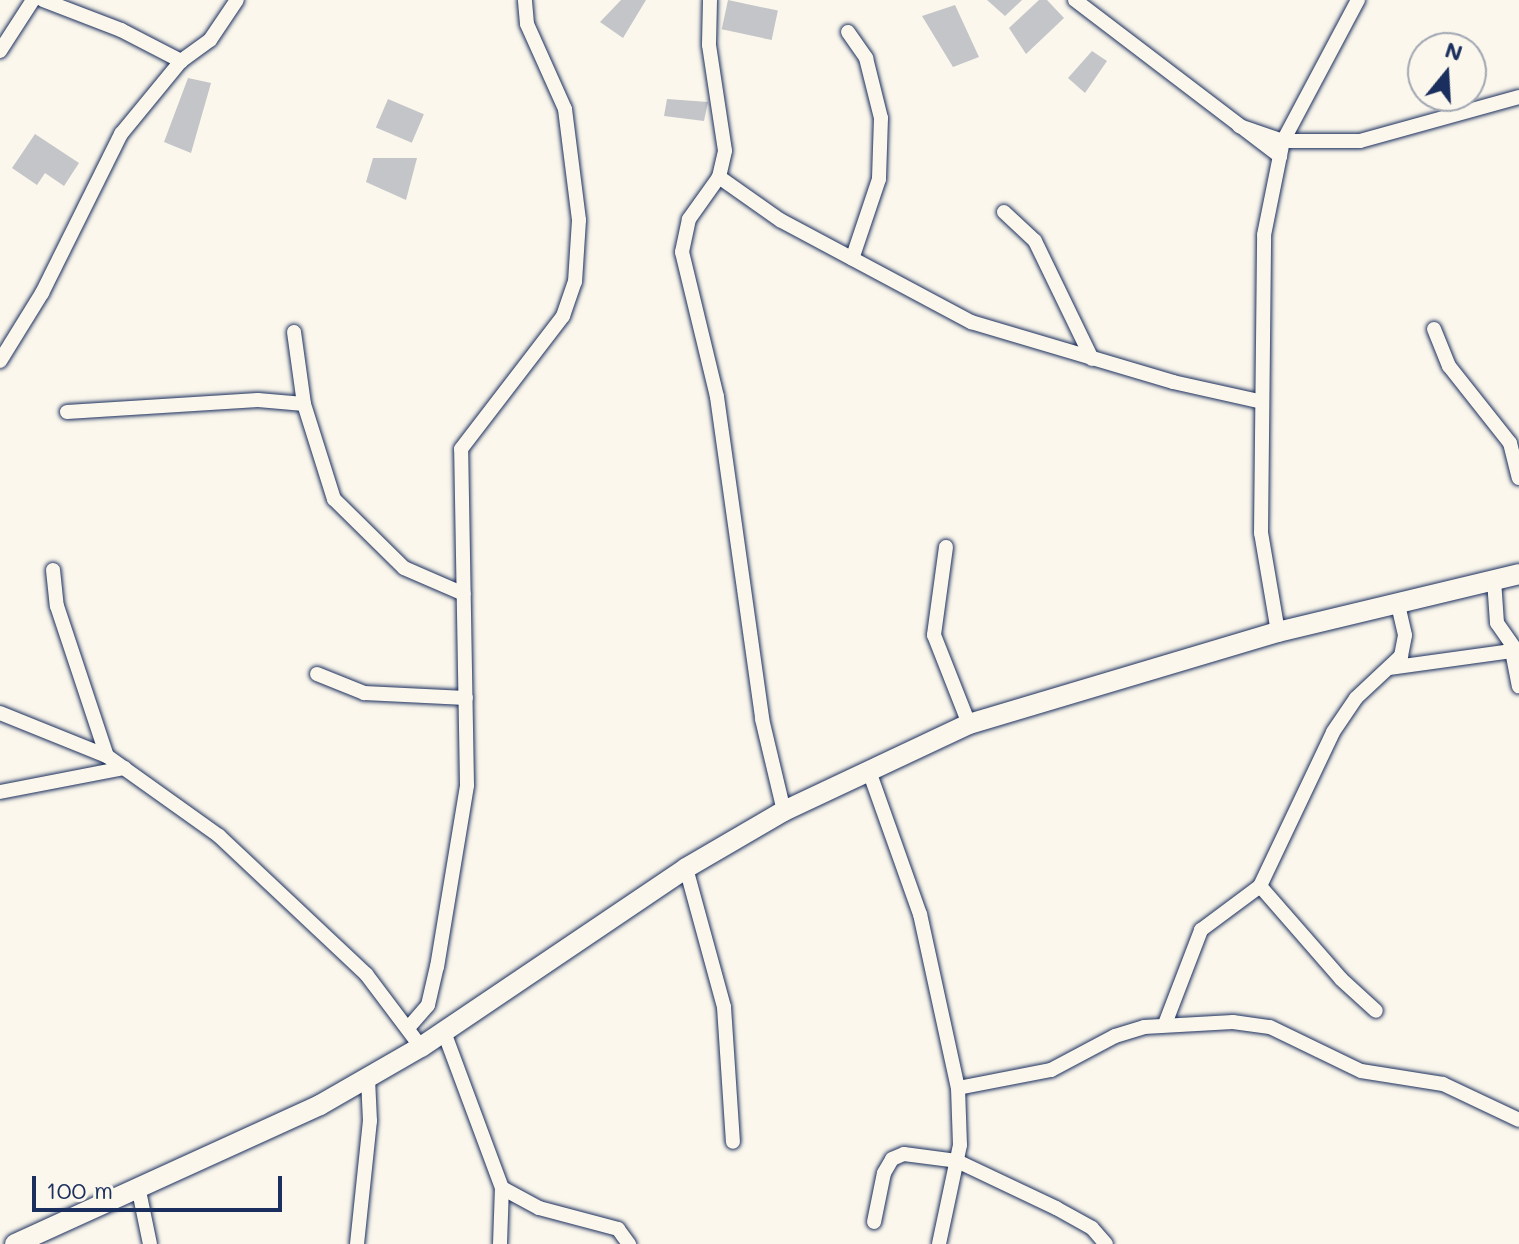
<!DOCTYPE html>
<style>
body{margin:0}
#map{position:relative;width:1519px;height:1244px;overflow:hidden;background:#fbf7ec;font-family:Mali,sans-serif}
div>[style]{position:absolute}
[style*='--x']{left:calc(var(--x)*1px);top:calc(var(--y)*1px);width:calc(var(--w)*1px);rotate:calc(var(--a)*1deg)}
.building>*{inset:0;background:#c3c5c9;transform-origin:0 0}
.roads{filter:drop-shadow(0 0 2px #1b2f5e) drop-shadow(0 0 2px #1b2f5e)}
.minor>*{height:14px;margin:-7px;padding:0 7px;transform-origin:7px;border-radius:7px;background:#fbf7ec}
.secondary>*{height:20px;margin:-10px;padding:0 10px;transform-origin:10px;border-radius:10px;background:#fbf7ec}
span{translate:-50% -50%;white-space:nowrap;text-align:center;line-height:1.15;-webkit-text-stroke:6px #fbf7ec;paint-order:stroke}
.north{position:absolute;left:1407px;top:32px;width:80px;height:80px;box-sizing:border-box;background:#fbf7ec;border:2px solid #a1a7b3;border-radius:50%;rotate:18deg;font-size:22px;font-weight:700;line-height:32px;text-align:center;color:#1b2f5e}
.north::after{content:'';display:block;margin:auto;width:28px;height:36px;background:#1b2f5e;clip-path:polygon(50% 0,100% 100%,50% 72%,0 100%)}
.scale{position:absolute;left:32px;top:1176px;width:250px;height:36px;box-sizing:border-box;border:4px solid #1b2f5e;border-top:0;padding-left:10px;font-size:24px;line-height:28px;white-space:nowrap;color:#1b2f5e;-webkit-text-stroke:6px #fbf7ec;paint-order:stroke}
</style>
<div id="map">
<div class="building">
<i style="clip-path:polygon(621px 0,646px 0,623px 38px,600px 22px)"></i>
<i style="left:728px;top:0;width:51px;height:30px;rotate:12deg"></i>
<i style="clip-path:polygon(987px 0,1022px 0,1005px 16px)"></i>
<i style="clip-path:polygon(1039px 0,1047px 0,1064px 18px,1026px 54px,1009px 28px)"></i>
<i style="clip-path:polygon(955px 5px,979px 57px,953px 67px,922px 16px)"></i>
<i style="clip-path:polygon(1092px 51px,1107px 61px,1085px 93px,1068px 78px)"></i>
<i style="clip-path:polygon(188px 78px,211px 83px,191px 153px,164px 142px)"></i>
<i style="left:388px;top:99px;width:39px;height:31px;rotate:23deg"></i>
<i style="clip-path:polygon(667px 99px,708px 102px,704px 121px,664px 116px)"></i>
<i style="clip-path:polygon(35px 134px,79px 163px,64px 186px,45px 173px,37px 185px,12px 168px)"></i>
<i style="clip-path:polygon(373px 158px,417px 158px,406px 200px,366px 182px)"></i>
</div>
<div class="roads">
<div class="minor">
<i style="--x:43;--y:0;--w:84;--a:21"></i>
<i style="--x:121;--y:30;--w:68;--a:27.3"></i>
<i style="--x:710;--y:0;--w:45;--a:91.3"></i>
<i style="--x:709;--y:45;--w:107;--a:81.4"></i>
<i style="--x:725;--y:151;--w:27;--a:103"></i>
<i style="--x:719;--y:177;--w:52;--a:125.5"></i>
<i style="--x:689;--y:219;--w:34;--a:102"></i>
<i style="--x:682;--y:252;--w:149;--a:76.4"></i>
<i style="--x:717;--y:397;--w:325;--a:82"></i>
<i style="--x:762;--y:719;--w:95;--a:76.6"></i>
<i style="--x:1075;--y:0;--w:258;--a:37.3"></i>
<i style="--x:848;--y:32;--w:32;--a:55"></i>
<i style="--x:866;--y:58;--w:62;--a:76"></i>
<i style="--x:881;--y:118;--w:61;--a:91.9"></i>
<i style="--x:879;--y:179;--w:84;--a:108.6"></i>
<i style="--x:0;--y:51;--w:61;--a:-57.1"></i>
<i style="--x:1239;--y:126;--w:46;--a:18.8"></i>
<i style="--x:1283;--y:141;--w:77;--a:0"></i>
<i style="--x:1360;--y:141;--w:165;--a:-15.5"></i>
<i style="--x:719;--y:177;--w:75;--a:35.2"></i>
<i style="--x:780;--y:220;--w:217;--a:28.1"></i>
<i style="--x:971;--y:322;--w:211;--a:16.5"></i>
<i style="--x:1173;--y:382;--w:88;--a:12.5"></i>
<i style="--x:1004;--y:212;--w:42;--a:43.1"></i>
<i style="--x:1035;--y:241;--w:131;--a:64.2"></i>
<i style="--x:1434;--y:329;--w:40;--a:68"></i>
<i style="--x:1449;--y:366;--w:98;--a:51.6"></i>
<i style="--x:1510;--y:443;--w:36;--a:76"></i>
<i style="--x:294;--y:332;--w:73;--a:82.1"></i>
<i style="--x:304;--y:404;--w:100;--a:72.5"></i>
<i style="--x:334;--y:499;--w:98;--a:44.6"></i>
<i style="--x:404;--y:568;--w:65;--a:23.4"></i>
<i style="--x:0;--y:361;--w:80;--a:-58.3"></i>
<i style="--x:42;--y:293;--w:178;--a:-63.6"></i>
<i style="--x:121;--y:134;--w:94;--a:-50.6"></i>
<i style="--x:181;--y:61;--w:36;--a:-36"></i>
<i style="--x:210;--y:40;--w:48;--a:-56"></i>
<i style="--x:67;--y:412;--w:191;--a:-3.6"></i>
<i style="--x:258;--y:400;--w:46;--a:5"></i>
<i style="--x:946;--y:547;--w:89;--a:97.8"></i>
<i style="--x:934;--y:635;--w:96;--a:68.5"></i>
<i style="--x:53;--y:570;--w:36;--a:84"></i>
<i style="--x:57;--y:606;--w:158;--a:71.6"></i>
<i style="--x:1494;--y:580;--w:43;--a:86"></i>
<i style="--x:1497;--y:623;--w:38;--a:55"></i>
<i style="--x:1278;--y:632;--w:100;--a:-99.7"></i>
<i style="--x:1261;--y:533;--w:298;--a:-89.4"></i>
<i style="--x:1264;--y:235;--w:96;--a:-78.6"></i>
<i style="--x:1283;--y:141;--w:160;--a:-62"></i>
<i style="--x:1389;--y:668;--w:124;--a:-7.9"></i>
<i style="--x:1512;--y:651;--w:36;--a:79"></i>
<i style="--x:317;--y:674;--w:51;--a:22"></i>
<i style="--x:364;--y:693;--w:102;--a:2.8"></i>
<i style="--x:0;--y:713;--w:115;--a:21.9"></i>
<i style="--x:107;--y:756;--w:138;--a:35.5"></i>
<i style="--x:219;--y:836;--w:202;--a:43.2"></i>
<i style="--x:366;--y:974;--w:91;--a:53"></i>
<i style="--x:869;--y:771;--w:152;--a:70.4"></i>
<i style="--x:920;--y:914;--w:178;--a:77.7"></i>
<i style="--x:958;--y:1088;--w:57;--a:88"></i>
<i style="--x:960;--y:1145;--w:101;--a:102"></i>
<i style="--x:0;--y:792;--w:127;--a:-10.9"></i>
<i style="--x:686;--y:868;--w:144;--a:74.7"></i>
<i style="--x:724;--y:1007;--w:135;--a:86.2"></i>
<i style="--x:1260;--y:886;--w:170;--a:-64.6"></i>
<i style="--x:1333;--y:732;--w:41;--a:-55.9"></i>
<i style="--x:1356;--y:698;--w:62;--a:-43"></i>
<i style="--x:1401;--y:656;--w:21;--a:-79"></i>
<i style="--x:1405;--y:635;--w:35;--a:-103"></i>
<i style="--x:1165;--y:1024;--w:101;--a:-69"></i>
<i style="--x:1201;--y:930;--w:74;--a:-36.7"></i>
<i style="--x:1260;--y:886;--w:123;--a:48.9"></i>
<i style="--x:1341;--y:979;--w:47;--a:42.4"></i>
<i style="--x:409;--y:1027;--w:29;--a:-49"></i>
<i style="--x:428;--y:1005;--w:39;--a:-77"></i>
<i style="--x:437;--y:967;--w:184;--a:-80.6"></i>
<i style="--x:467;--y:785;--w:336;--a:-91"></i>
<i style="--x:461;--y:449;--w:168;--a:-52.5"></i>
<i style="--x:563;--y:316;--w:36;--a:-71"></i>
<i style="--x:575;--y:282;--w:62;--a:-86.3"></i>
<i style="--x:579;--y:220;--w:112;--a:-97.2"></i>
<i style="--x:565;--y:109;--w:93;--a:-114.1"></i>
<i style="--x:527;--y:24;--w:24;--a:-95"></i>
<i style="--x:444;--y:1032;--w:166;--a:69.6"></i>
<i style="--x:502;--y:1188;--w:42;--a:28.4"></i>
<i style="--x:539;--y:1208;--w:82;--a:14.9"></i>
<i style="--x:618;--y:1229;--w:19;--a:54"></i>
<i style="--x:958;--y:1088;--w:95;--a:-11"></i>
<i style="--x:1051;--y:1070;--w:72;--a:-28"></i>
<i style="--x:1115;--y:1036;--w:30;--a:-17"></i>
<i style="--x:1144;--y:1027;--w:89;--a:-3.2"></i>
<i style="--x:1233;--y:1022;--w:37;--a:8"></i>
<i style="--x:1270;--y:1027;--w:101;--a:25.8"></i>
<i style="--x:1361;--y:1071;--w:83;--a:9"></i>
<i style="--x:1443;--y:1084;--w:84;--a:25.3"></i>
<i style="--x:139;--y:1191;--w:54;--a:78.3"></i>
<i style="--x:874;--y:1222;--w:50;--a:-78.5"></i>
<i style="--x:884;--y:1173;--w:16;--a:-60"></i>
<i style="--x:892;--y:1159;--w:13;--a:-23"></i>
<i style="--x:904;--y:1154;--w:53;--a:7.5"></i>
<i style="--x:957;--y:1161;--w:110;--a:25.4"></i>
<i style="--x:1056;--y:1208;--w:41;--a:29.1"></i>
<i style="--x:1092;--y:1228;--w:21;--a:49"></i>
<i style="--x:357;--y:1244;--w:124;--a:-84"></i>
<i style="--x:370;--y:1121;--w:43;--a:-92.7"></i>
<i style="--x:500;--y:1244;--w:56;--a:-88"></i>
</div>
<div class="secondary">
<i style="--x:15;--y:1244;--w:335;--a:-24.5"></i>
<i style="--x:320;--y:1105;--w:116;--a:-29.9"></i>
<i style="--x:421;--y:1047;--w:320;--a:-34"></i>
<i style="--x:686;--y:868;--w:113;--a:-30.2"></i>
<i style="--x:784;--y:811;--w:204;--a:-25.2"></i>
<i style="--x:969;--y:724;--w:322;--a:-16.6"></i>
<i style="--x:1278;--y:632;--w:248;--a:-13.5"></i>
</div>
</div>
<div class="north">N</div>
<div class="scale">100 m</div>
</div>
